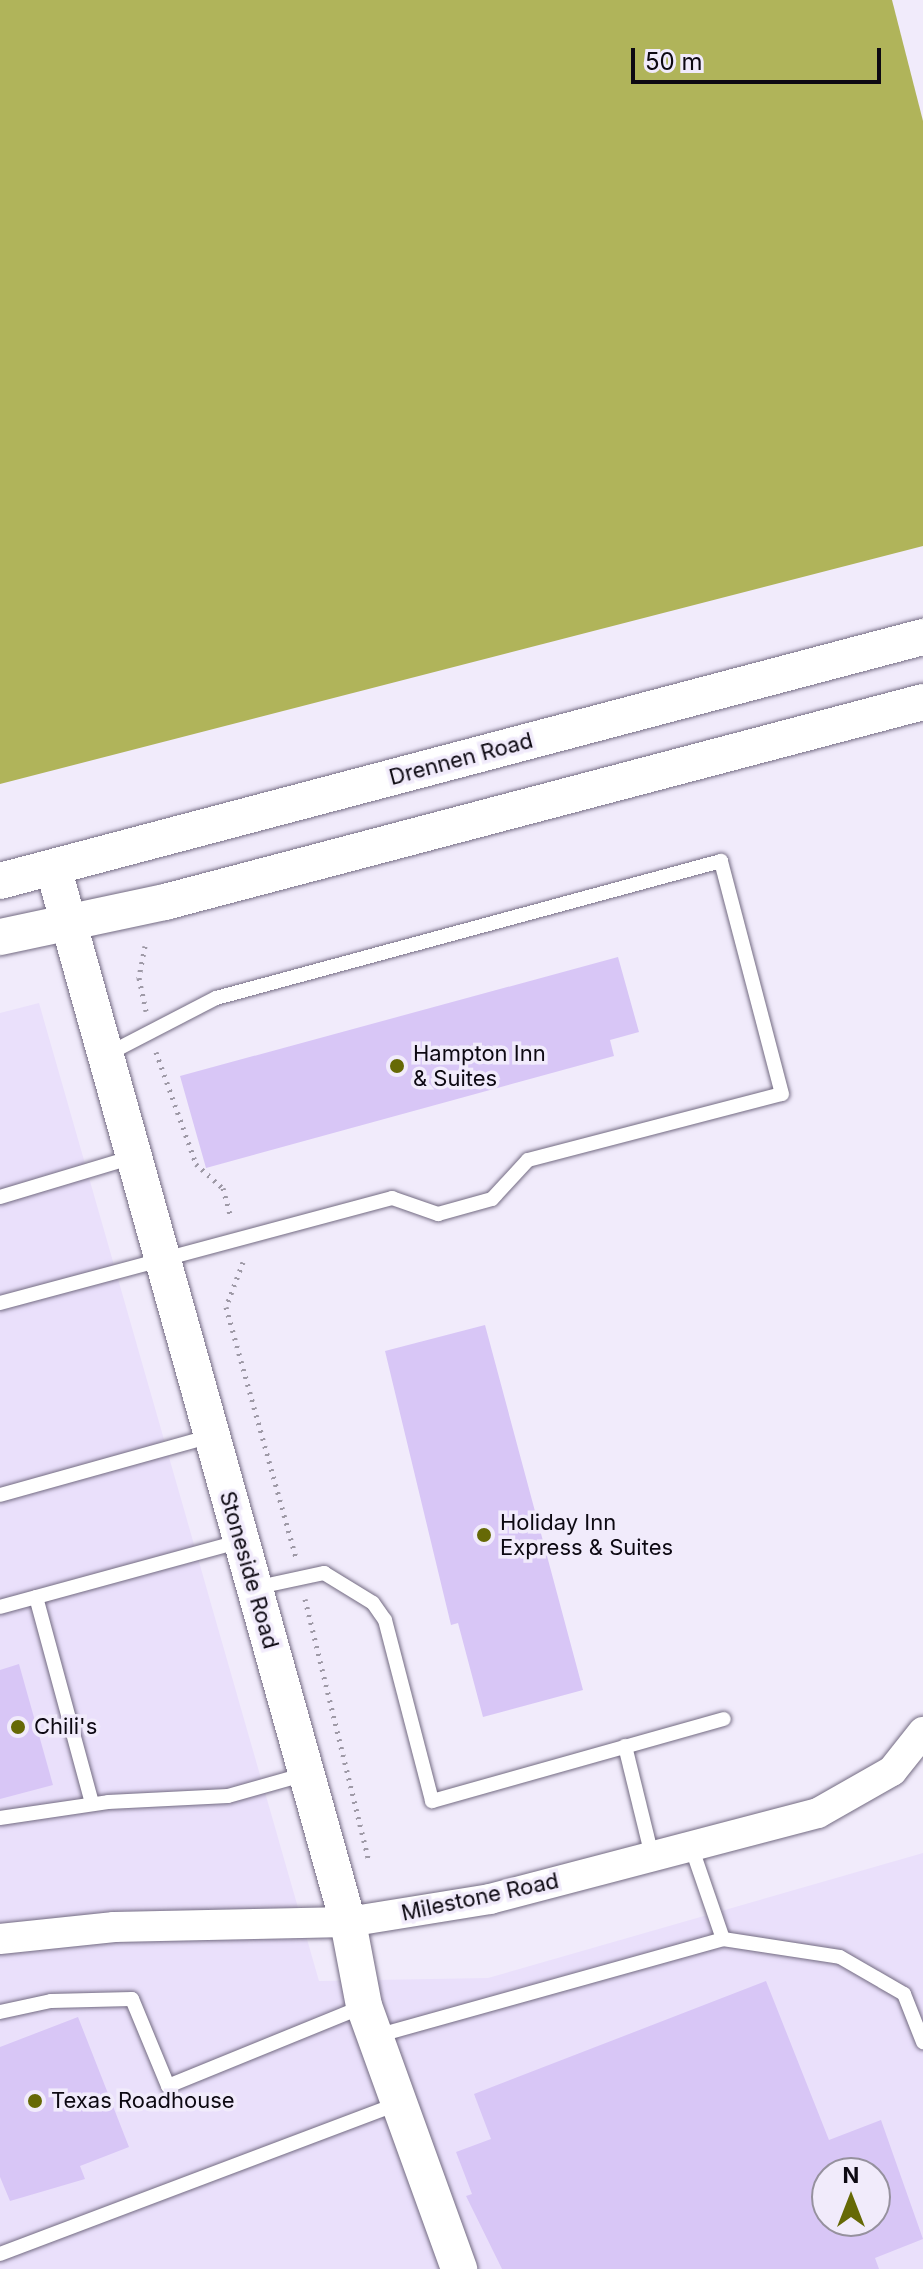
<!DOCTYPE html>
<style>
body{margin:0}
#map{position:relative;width:923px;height:2269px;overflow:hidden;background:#f1ebfb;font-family:Inter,sans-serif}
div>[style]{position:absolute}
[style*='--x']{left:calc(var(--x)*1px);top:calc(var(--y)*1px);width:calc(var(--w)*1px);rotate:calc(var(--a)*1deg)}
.built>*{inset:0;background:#eae0fb}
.forest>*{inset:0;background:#b0b45a}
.building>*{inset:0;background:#d8c6f6}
.path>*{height:5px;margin-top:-2.5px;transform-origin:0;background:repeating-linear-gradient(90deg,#9e99a6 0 2px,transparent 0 8px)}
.roads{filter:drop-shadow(0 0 2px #736b82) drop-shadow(0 0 2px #736b82)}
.service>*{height:14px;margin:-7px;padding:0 7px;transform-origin:7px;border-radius:7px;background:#fff}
.minor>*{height:30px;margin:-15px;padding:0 15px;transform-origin:15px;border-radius:15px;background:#fff}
.tertiary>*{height:36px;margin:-18px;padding:0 18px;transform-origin:18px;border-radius:18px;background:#fff}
.dots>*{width:22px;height:22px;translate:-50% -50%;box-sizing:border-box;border:4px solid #f1ebfb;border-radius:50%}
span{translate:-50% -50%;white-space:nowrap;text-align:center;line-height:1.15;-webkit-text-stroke:7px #f1ebfb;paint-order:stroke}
.street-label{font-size:22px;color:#0d0912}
.poi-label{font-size:22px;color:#0d0912}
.left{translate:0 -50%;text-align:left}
.north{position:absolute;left:811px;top:2157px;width:80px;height:80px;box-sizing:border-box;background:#f1ebfb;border:2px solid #96919e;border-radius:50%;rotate:0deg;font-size:22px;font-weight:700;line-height:32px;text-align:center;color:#0d0912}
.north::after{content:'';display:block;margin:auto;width:28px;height:36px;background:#666906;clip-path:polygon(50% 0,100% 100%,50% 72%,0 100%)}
.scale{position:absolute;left:631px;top:48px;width:250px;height:36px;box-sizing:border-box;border:4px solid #0d0912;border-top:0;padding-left:10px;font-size:24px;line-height:28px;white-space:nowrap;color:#0d0912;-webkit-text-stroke:6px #f1ebfb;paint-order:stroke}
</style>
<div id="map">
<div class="built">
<i style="clip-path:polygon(evenodd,39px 1003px,319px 1981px,488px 1978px,923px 1853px,923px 2269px,0 2269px,0 1013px,39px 1003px,827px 2173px,875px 2173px,875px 2221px,827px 2221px,827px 2173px)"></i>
</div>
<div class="forest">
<i style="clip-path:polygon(0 0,892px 0,923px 121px,923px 546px,0 784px)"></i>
</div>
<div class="building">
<i style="clip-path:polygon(618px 957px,639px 1032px,610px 1040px,614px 1056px,206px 1168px,180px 1076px)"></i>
<i style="clip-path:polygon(485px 1325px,583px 1690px,483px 1717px,458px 1623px,451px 1625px,385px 1351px)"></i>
<i style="clip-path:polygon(19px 1664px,53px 1785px,0 1799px,0 1670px)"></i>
<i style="clip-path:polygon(evenodd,766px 1981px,829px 2140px,881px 2120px,923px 2239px,875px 2258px,879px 2269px,502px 2269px,466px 2196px,472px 2194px,456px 2152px,491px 2139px,474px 2094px,766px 1981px,827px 2173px,875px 2173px,875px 2221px,827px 2221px,827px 2173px)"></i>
<i style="clip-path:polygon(78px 2017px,129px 2147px,80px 2166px,85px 2179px,10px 2201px,0 2177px,0 2047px)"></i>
</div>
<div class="path">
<i style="--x:145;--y:946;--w:33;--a:101"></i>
<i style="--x:139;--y:978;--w:34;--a:78"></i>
<i style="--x:156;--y:1052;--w:119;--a:70.3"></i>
<i style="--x:196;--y:1164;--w:36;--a:42"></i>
<i style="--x:223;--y:1188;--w:31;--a:75"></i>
<i style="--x:243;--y:1262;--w:48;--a:110.7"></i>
<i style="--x:226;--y:1307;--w:261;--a:74.4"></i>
<i style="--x:305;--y:1599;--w:270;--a:76.3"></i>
</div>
<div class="roads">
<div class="service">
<i style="--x:0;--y:1197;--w:139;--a:-16.7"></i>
<i style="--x:0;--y:1303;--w:406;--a:-15"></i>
<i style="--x:392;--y:1198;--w:49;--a:19.2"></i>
<i style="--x:438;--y:1214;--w:56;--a:-15.5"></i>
<i style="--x:492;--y:1199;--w:53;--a:-47.3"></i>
<i style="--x:528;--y:1160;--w:262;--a:-14.6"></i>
<i style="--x:782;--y:1094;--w:241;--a:-104.7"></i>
<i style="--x:721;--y:861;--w:523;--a:164.82"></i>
<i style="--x:216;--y:998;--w:124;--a:152.6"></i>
<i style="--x:0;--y:1495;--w:220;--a:-15.6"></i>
<i style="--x:254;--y:1588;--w:72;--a:-12.1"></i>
<i style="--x:324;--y:1573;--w:57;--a:31.5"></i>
<i style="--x:373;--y:1603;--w:21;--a:55"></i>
<i style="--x:385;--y:1620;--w:187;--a:75.4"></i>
<i style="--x:432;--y:1801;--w:303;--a:-15.7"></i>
<i style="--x:36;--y:1597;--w:213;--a:74.8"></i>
<i style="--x:0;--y:1607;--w:250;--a:-15.3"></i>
<i style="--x:625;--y:1746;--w:113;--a:76.2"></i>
<i style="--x:0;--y:1818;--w:109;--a:-8.4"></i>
<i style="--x:108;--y:1802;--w:120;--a:-2.9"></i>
<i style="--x:228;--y:1796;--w:81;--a:-15.8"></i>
<i style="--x:691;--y:1846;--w:98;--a:71"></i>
<i style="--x:0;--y:2012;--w:52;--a:-12.2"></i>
<i style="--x:51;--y:2001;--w:81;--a:-1.4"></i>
<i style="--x:132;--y:1999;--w:94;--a:67.5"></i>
<i style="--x:168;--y:2086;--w:212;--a:-22.2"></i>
<i style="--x:376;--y:2036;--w:360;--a:-15.6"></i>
<i style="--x:723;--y:1939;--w:118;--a:8.7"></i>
<i style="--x:840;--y:1957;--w:74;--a:30"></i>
<i style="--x:904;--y:1994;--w:52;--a:68.4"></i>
<i style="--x:0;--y:2254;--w:423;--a:-20.7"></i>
</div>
<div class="minor">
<i style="--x:0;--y:1939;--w:115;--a:-6"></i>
<i style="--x:114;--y:1927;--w:234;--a:-1.2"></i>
<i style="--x:348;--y:1922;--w:144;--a:-9.2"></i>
<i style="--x:490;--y:1899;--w:339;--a:-14.7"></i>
<i style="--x:818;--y:1813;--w:85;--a:-29.6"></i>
<i style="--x:892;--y:1771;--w:50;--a:-51.5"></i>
</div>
<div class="tertiary">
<i style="--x:53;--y:867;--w:1095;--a:74.38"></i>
<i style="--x:348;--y:1922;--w:86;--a:79.2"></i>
<i style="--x:364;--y:2006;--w:280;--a:70.1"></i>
<i style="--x:0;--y:881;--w:955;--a:-14.81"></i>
<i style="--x:0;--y:937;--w:169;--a:-12"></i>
<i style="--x:165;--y:902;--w:784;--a:-14.78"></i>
</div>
</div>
<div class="dots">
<i style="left:397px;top:1066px;background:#666906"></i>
<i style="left:484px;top:1535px;background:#666906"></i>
<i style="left:18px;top:1727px;background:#666906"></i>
<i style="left:35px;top:2101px;background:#666906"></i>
</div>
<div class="street-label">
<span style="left:461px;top:759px;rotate:-15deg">Drennen Road</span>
<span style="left:249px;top:1570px;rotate:74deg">Stoneside Road</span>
<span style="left:480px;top:1897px;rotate:-12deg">Milestone Road</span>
</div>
<div class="poi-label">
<span class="left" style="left:413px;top:1066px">Hampton Inn<br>&amp; Suites</span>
<span class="left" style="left:500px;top:1535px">Holiday Inn<br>Express &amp; Suites</span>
<span class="left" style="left:34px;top:1727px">Chili's</span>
<span class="left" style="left:51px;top:2101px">Texas Roadhouse</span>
</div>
<div class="north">N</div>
<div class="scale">50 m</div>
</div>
